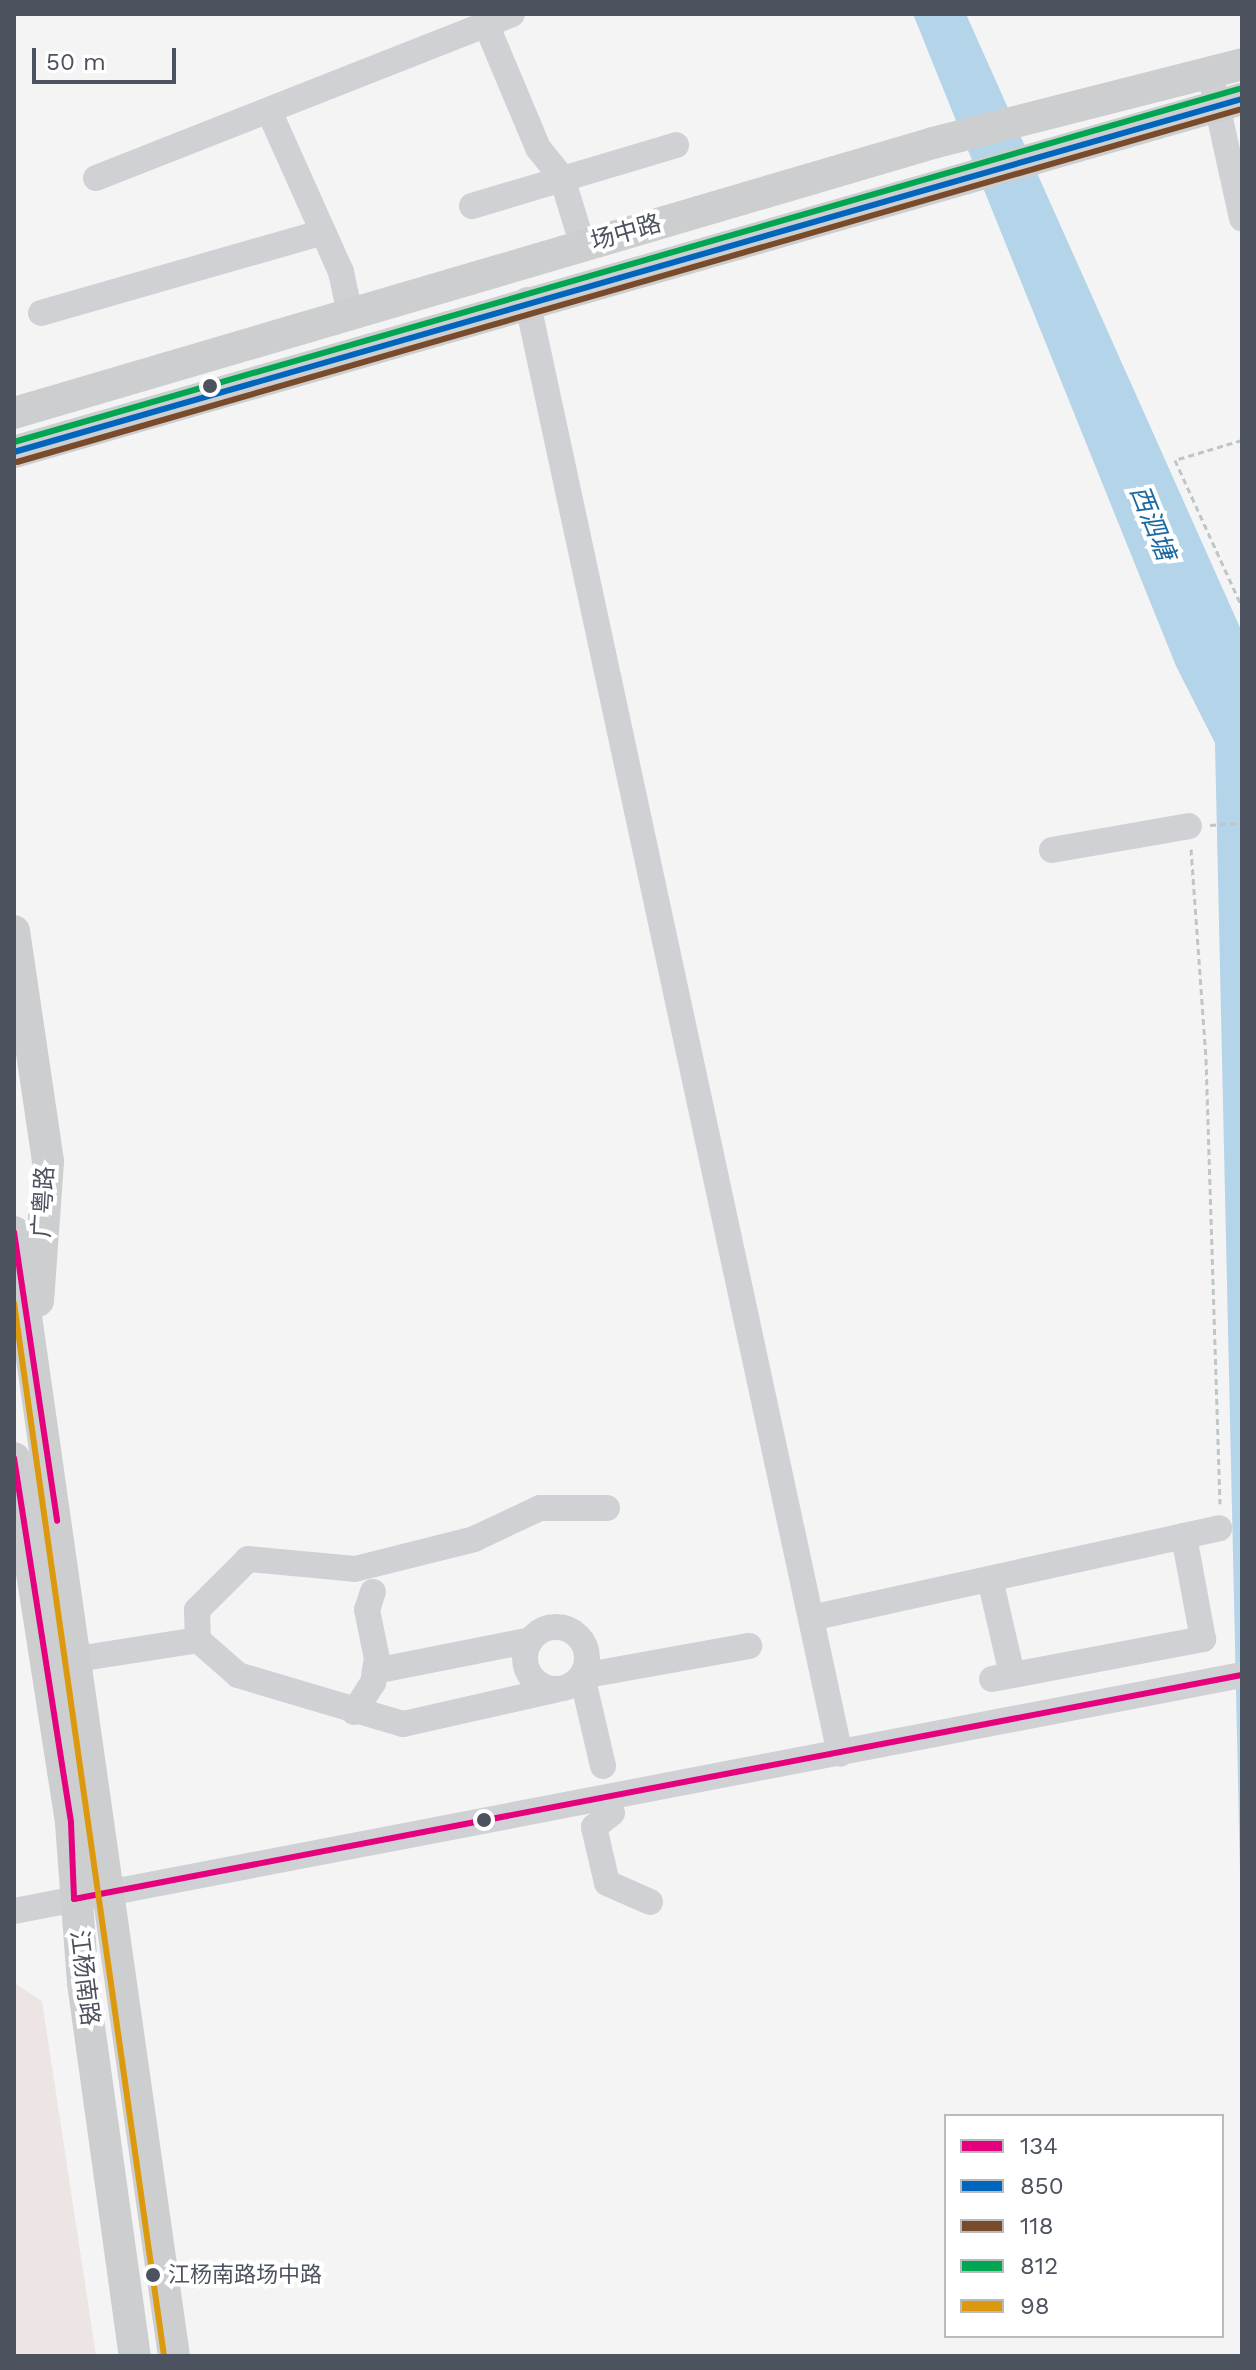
<!DOCTYPE html>
<meta charset="utf-8">
<style>
body{margin:0}
#map{position:relative;width:1256px;height:2370px;overflow:hidden;background:#f4f4f4;font-family:"Work Sans","Noto Sans SC",sans-serif}
div>[style]{position:absolute}
[style*='--x']{left:calc(var(--x)*1px);top:calc(var(--y)*1px);width:calc(var(--w)*1px);rotate:calc(var(--a)*1deg)}
.medical>*{inset:0;background:#ece5e3}
.water>*{inset:0;background:#b4d4e9}
.path>*{height:3px;margin-top:-1.5px;transform-origin:0;background:repeating-linear-gradient(90deg,#bec7c6 0 6px,transparent 0 10px)}
.minor>*{height:26px;margin:-13px;padding:0 13px;transform-origin:13px;border-radius:13px;background:#cfd1d4}
.minor>.ring{margin:-13px;padding:0;box-sizing:content-box;background:none;border:26px solid #cfd1d4;border-radius:50%}
.major>*{height:32px;margin:-16px;padding:0 16px;transform-origin:16px;border-radius:16px;background:#ccced0}
.bus-1>*{height:6px;margin:-3px;padding:0 3px;transform-origin:3px;border-radius:3px;background:#e5007d}
.bus-2>*{height:6px;margin:-3px;padding:0 3px;transform-origin:3px;border-radius:3px;background:#0065bd}
.bus-3>*{height:6px;margin:-3px;padding:0 3px;transform-origin:3px;border-radius:3px;background:#7a4b2a}
.bus-4>*{height:6px;margin:-3px;padding:0 3px;transform-origin:3px;border-radius:3px;background:#00a651}
.bus-5>*{height:6px;margin:-3px;padding:0 3px;transform-origin:3px;border-radius:3px;background:#dd990e}
.dots>*{width:22px;height:22px;translate:-50% -50%;box-sizing:border-box;border:4px solid #fff;border-radius:50%}
span{translate:-50% -50%;white-space:nowrap;text-align:center;line-height:1.15;-webkit-text-stroke:8px #fff;paint-order:stroke}
.bus-label{font-size:22px;color:#4c525e}
.left{translate:0 -50%;text-align:left}
.street-label{font-size:24px;color:#4c525e}
.water-label{font-size:26px;color:#1c6ba2;font-style:italic}
.frame{position:absolute;inset:0;border:16px solid #4c525e;pointer-events:none}
.legend{position:absolute;left:944px;top:2114px;width:280px;height:224px;box-sizing:border-box;background:#fff;border:2px solid #b7babf;margin:0;padding:10px 14px;list-style:none;font-size:24px;color:#4c525e}
.legend li{display:flex;align-items:center;gap:16px;height:40px}
.legend b{width:40px;border:2px solid #b7babf}
.scale{position:absolute;left:32px;top:48px;width:144px;height:36px;box-sizing:border-box;border:4px solid #4c525e;border-top:0;padding-left:10px;font-size:24px;line-height:28px;white-space:nowrap;color:#4c525e;-webkit-text-stroke:6px #fff;paint-order:stroke}
</style>
<div id="map">
<div class="medical">
<i style="clip-path:polygon(14px 1983px,42px 2001px,96px 2356px,14px 2356px)"></i>
</div>
<div class="water">
<i style="clip-path:polygon(913px 14px,966px 14px,1242px 632px,1242px 1961px,1215px 743px,1176px 666px)"></i>
</div>
<div class="path">
<i style="--x:1242;--y:440;--w:70;--a:163.4"></i>
<i style="--x:1175;--y:460;--w:162;--a:65.5"></i>
<i style="--x:1210;--y:825;--w:32;--a:-4"></i>
<i style="--x:1191;--y:849;--w:211;--a:85.9"></i>
<i style="--x:1206;--y:1059;--w:445;--a:88.2"></i>
</div>
<div class="minor">
<i style="--x:486;--y:24;--w:134;--a:67.2"></i>
<i style="--x:538;--y:148;--w:38;--a:51"></i>
<i style="--x:562;--y:178;--w:71;--a:72.8"></i>
<i style="--x:1210;--y:73;--w:149;--a:77.6"></i>
<i style="--x:269;--y:111;--w:176;--a:65.9"></i>
<i style="--x:341;--y:272;--w:43;--a:77.9"></i>
<i style="--x:96;--y:178;--w:447;--a:-21.5"></i>
<i style="--x:472;--y:206;--w:213;--a:-16.6"></i>
<i style="--x:527;--y:300;--w:1487;--a:77.85"></i>
<i style="--x:41;--y:313;--w:293;--a:-16"></i>
<i style="--x:1052;--y:850;--w:139;--a:-9.9"></i>
<i style="--x:990;--y:1579;--w:98;--a:77"></i>
<i style="--x:811;--y:1618;--w:418;--a:-12.4"></i>
<i class="ring" style="left:525px;top:1627px;width:36px;height:36px"></i>
<i style="--x:77;--y:1659;--w:122;--a:-8.9"></i>
<i style="--x:375;--y:1671;--w:159;--a:-11.2"></i>
<i style="--x:992;--y:1679;--w:215;--a:-10.7"></i>
<i style="--x:1203;--y:1639;--w:105;--a:-100.5"></i>
<i style="--x:554;--y:1690;--w:155;--a:167.3"></i>
<i style="--x:403;--y:1724;--w:172;--a:-163.5"></i>
<i style="--x:238;--y:1675;--w:53;--a:-138.8"></i>
<i style="--x:198;--y:1640;--w:30;--a:-92"></i>
<i style="--x:197;--y:1610;--w:72;--a:-45"></i>
<i style="--x:248;--y:1559;--w:107;--a:5.3"></i>
<i style="--x:355;--y:1569;--w:123;--a:-14.1"></i>
<i style="--x:474;--y:1539;--w:73;--a:-25.2"></i>
<i style="--x:540;--y:1508;--w:67;--a:0"></i>
<i style="--x:354;--y:1712;--w:35;--a:-57"></i>
<i style="--x:373;--y:1683;--w:24;--a:-81"></i>
<i style="--x:377;--y:1659;--w:50;--a:-101.5"></i>
<i style="--x:367;--y:1610;--w:19;--a:-72"></i>
<i style="--x:603;--y:1766;--w:92;--a:-103.1"></i>
<i style="--x:582;--y:1676;--w:170;--a:-10.2"></i>
<i style="--x:612;--y:1813;--w:23;--a:142"></i>
<i style="--x:594;--y:1827;--w:57;--a:76.9"></i>
<i style="--x:607;--y:1883;--w:47;--a:23.8"></i>
<i style="--x:14;--y:1911;--w:1250;--a:-10.88"></i>
</div>
<div class="major">
<i style="--x:14;--y:413;--w:958;--a:-16.37"></i>
<i style="--x:933;--y:143;--w:319;--a:-14.3"></i>
<i style="--x:14;--y:452;--w:1278;--a:-16.04"></i>
<i style="--x:14;--y:931;--w:233;--a:81.6"></i>
<i style="--x:48;--y:1162;--w:139;--a:94.1"></i>
<i style="--x:14;--y:1232;--w:1135;--a:81.9"></i>
<i style="--x:14;--y:1458;--w:369;--a:81.1"></i>
<i style="--x:71;--y:1823;--w:160;--a:85.7"></i>
<i style="--x:83;--y:1983;--w:377;--a:82.1"></i>
</div>
<div class="bus-1">
<i style="--x:14;--y:1232;--w:292;--a:81.5"></i>
<i style="--x:14;--y:1458;--w:369;--a:81.1"></i>
<i style="--x:71;--y:1823;--w:76;--a:87.7"></i>
<i style="--x:74;--y:1899;--w:1189;--a:-10.86"></i>
</div>
<div class="bus-2">
<i style="--x:14;--y:452;--w:1278;--a:-16.04"></i>
</div>
<div class="bus-3">
<i style="--x:17;--y:462;--w:1275;--a:-16.08"></i>
</div>
<div class="bus-4">
<i style="--x:14;--y:442;--w:1275;--a:-16.08"></i>
</div>
<div class="bus-5">
<i style="--x:14;--y:1303;--w:1064;--a:81.89"></i>
</div>
<div class="dots">
<i style="left:210px;top:386px;background:#4c525e"></i>
<i style="left:484px;top:1820px;background:#4c525e"></i>
<i style="left:153px;top:2275px;background:#4c525e"></i>
</div>
<div class="bus-label">
<span class="left" style="left:168px;top:2275px">江杨南路场中路</span>
</div>
<div class="street-label">
<span style="left:626px;top:233px;rotate:-16deg">场中路</span>
<span style="left:44px;top:1202px;rotate:-87deg">广粤路</span>
<span style="left:84px;top:1978px;rotate:83deg">江杨南路</span>
</div>
<div class="water-label">
<span style="left:1152px;top:523px;rotate:68deg">西泗塘</span>
</div>
<div class="frame"></div>
<ul class="legend">
<li><b style="height:10px;background:#e5007d"></b>134</li>
<li><b style="height:10px;background:#0065bd"></b>850</li>
<li><b style="height:10px;background:#7a4b2a"></b>118</li>
<li><b style="height:10px;background:#00a651"></b>812</li>
<li><b style="height:10px;background:#dd990e"></b>98</li>
</ul>
<div class="scale">50 m</div>
</div>
